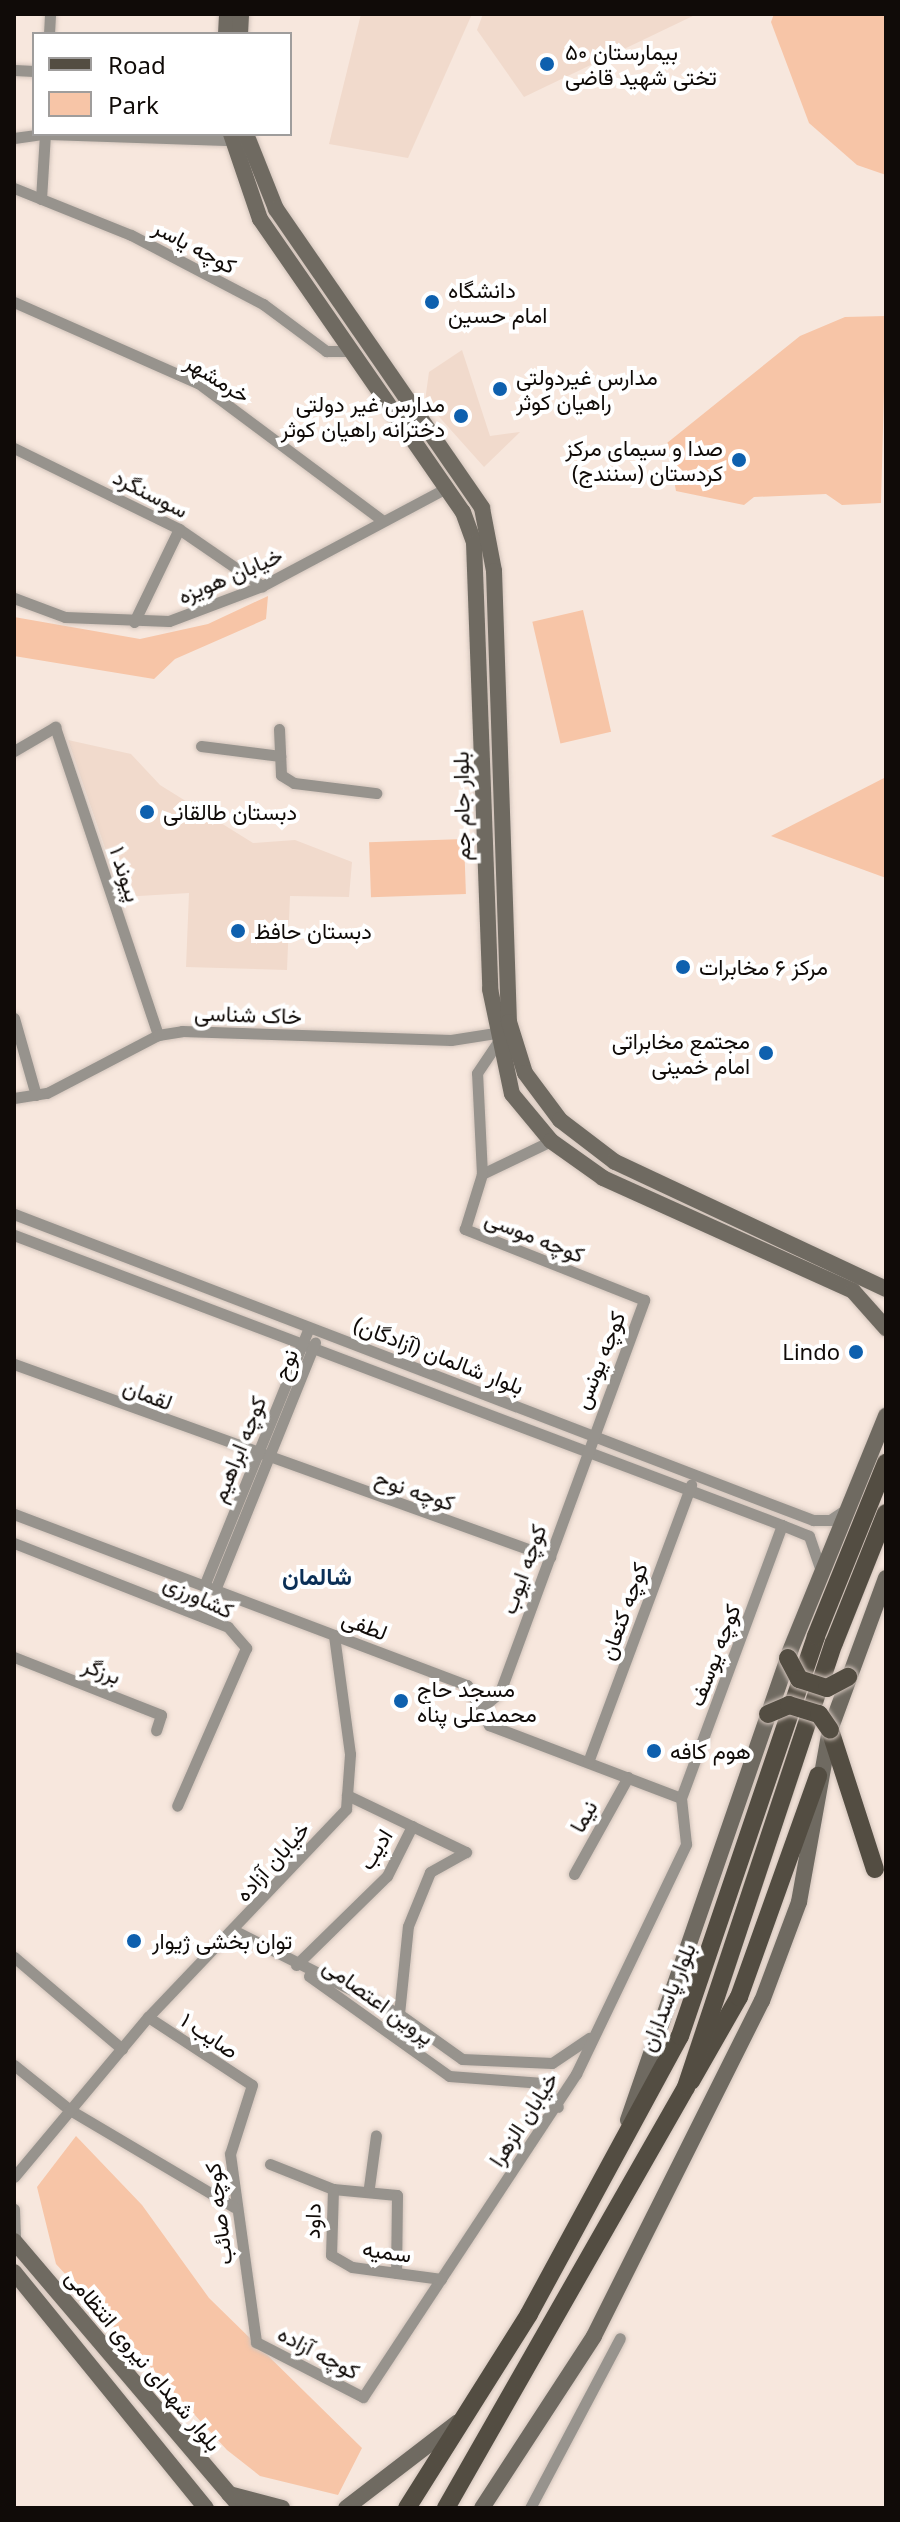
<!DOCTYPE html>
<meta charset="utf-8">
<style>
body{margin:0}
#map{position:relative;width:900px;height:2522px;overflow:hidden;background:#f7e7dd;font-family:"Noto Sans",Vazirmatn,sans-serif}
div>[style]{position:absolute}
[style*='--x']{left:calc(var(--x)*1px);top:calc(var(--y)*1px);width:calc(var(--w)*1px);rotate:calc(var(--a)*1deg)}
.built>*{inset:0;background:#f1dacc}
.green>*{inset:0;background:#f7c5a7;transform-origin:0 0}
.roads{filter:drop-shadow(0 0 2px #d2c4bb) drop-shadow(0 0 2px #d2c4bb)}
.street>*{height:11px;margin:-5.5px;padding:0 5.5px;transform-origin:5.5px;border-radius:5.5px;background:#97938d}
.secondary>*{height:16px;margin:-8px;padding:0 8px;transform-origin:8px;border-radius:8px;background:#6f6a61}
.primary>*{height:18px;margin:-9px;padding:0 9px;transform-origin:9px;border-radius:9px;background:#534d42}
.bridges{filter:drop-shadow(0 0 2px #d2c4bb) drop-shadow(0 0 2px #d2c4bb)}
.primary-bridge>*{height:18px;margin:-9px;padding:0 9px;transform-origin:9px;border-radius:9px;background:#534d42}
.dots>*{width:22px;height:22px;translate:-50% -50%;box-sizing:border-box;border:4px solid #fff;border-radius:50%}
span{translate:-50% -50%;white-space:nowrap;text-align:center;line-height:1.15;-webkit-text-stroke:8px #fff;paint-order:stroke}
.poi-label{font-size:22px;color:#100b08}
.left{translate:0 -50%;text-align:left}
.right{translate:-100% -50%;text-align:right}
.street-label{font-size:22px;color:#100b08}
.neighbourhood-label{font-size:24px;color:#0b2f56;font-weight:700}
.frame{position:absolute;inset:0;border:16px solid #100b08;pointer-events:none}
.legend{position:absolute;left:32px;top:32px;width:260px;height:104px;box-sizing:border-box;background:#fff;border:2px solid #9f9d9c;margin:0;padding:10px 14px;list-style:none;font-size:24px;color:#100b08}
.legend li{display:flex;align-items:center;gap:16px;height:40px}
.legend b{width:40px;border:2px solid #9f9d9c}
</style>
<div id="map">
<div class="built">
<i style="clip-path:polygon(361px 14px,472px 14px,408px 158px,329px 144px)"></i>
<i style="clip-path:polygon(483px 14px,697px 14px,524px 97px,477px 30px)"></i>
<i style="clip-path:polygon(462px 350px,490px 436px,520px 432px,484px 467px,425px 401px,429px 372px)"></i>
<i style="clip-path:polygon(68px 740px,131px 754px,160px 785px,253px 843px,295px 840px,352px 862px,349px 897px,290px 896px,287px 970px,186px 967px,189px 893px,122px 897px)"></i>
</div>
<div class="green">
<i style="clip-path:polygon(774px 14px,886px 14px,886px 175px,857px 165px,809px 123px,771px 22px)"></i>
<i style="clip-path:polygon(886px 316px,881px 503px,842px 505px,826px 494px,754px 497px,744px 505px,676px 491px,667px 443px,800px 336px,845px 317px)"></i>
<i style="clip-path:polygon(268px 596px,266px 619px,175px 659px,154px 679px,14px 656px,14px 617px,140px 639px,208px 624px)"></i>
<i style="left:583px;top:610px;width:125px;height:52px;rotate:77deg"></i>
<i style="clip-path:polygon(886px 777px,886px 878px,771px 836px)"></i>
<i style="left:464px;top:839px;width:55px;height:95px;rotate:88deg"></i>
<i style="clip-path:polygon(76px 2136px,142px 2205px,209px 2298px,362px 2448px,338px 2495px,260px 2476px,227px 2450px,56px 2264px,37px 2187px)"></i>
</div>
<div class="roads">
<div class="street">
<i style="--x:49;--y:34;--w:20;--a:-87"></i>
<i style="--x:14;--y:70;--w:20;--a:3"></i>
<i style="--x:48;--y:134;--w:185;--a:1.9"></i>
<i style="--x:14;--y:138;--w:30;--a:-8"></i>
<i style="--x:14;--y:188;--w:126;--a:21.9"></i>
<i style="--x:131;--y:235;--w:149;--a:27.6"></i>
<i style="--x:263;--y:304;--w:79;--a:36.7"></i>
<i style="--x:326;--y:351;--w:21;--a:0"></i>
<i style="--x:41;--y:199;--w:65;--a:-86.5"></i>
<i style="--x:14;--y:302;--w:201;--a:23.8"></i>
<i style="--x:198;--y:383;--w:229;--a:36.7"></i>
<i style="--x:14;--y:448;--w:184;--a:26.1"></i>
<i style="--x:179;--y:529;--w:101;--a:34.5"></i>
<i style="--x:14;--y:598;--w:54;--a:20.4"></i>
<i style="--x:65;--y:617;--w:104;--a:2.2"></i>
<i style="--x:169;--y:621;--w:99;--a:-20.6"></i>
<i style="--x:262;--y:586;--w:208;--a:-28"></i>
<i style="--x:134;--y:622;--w:103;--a:-64.2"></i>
<i style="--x:279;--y:729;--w:46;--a:87.5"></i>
<i style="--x:281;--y:775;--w:15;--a:32"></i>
<i style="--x:294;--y:783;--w:83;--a:7"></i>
<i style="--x:201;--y:746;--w:80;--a:7.2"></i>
<i style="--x:14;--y:751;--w:48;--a:-30.3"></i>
<i style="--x:55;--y:727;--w:325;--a:71.5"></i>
<i style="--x:14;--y:1018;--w:80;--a:74.1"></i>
<i style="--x:14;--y:1098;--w:33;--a:-9"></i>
<i style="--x:47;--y:1093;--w:125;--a:-27.6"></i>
<i style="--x:158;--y:1035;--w:24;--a:-9"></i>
<i style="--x:182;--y:1031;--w:269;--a:1.9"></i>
<i style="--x:451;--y:1040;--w:45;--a:-9"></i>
<i style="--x:482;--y:1174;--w:76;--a:-25.6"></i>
<i style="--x:14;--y:1214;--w:856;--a:20.96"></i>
<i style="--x:813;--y:1520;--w:17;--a:0"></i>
<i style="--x:830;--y:1520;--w:22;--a:-34"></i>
<i style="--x:14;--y:1235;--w:821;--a:20.69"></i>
<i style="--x:782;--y:1525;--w:29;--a:22"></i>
<i style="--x:809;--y:1536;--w:36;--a:71"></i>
<i style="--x:14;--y:1364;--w:570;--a:19.8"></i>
<i style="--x:14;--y:1514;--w:484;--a:20.7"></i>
<i style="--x:467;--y:1685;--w:46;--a:61.2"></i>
<i style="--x:489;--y:1725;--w:205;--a:20.8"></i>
<i style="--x:14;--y:1543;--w:230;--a:21.4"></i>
<i style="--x:228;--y:1627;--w:28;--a:49"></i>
<i style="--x:246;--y:1648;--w:172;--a:113.6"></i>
<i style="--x:204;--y:1586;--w:279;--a:-67.9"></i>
<i style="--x:215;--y:1590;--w:267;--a:-68"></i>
<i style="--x:14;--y:1657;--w:158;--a:21.5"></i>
<i style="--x:161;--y:1715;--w:16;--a:108"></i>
<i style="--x:480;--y:1709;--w:26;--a:-40"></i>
<i style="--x:500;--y:1692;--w:418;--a:-69.8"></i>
<i style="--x:644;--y:1300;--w:193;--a:-158.4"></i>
<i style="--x:465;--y:1229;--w:58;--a:-72.8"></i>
<i style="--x:482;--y:1174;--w:101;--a:-92.8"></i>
<i style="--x:477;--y:1073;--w:36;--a:-56"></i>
<i style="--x:588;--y:1762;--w:296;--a:-69.6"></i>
<i style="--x:347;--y:1795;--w:132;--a:25.6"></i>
<i style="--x:574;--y:1874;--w:111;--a:-60.9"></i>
<i style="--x:235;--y:1931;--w:184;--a:26.8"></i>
<i style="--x:399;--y:2014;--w:77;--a:35.5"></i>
<i style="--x:462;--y:2059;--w:90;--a:2.5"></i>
<i style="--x:552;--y:2063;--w:45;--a:-34"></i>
<i style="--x:14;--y:1957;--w:142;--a:40.4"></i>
<i style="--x:296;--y:1965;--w:127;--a:-44.4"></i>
<i style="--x:387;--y:1876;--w:56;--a:-63.4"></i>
<i style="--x:309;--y:1976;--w:172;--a:35.5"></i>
<i style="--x:449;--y:2076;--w:94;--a:4.3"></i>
<i style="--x:543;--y:2083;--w:28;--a:58"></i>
<i style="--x:399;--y:2014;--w:88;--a:-84.2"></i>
<i style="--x:408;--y:1926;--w:58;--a:-67.8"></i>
<i style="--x:430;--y:1872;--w:41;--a:-29.1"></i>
<i style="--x:148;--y:2017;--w:124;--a:33.2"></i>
<i style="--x:252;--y:2085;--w:72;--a:107.7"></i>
<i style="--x:230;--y:2154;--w:190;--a:82.1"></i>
<i style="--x:256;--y:2342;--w:120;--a:27.2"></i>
<i style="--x:363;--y:2397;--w:387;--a:-56.6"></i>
<i style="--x:576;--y:2074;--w:255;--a:-64.4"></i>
<i style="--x:686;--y:1844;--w:46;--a:-96.2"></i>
<i style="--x:681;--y:1798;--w:291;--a:-69.7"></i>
<i style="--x:14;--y:2065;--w:72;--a:38.8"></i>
<i style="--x:70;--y:2110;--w:191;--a:30.6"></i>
<i style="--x:270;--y:2164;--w:68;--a:21.6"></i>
<i style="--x:333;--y:2189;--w:64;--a:5.4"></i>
<i style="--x:397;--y:2195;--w:78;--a:90.7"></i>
<i style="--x:14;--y:2177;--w:209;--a:-50.1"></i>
<i style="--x:148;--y:2017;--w:287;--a:-46.4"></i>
<i style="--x:346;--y:1809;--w:55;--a:-85.8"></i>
<i style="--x:350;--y:1754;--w:120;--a:-97.7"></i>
<i style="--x:369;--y:2187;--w:52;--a:-82.3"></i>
<i style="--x:333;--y:2189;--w:66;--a:91.7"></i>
<i style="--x:331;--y:2255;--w:24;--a:30"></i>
<i style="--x:352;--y:2267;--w:90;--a:7.7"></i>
<i style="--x:14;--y:2209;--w:33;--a:88"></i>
<i style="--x:530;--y:2508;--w:192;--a:-62.1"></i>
</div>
<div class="secondary">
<i style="--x:226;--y:34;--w:20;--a:-87"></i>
<i style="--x:240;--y:34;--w:20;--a:-87"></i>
<i style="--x:231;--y:134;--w:90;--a:71.2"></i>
<i style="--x:260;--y:219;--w:356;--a:55.3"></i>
<i style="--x:463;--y:512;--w:33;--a:70"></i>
<i style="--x:474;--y:543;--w:446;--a:87.9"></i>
<i style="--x:490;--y:989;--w:107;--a:78.2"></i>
<i style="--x:512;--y:1094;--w:61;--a:50.3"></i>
<i style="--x:551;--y:1141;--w:64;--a:35.4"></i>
<i style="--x:603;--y:1178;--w:274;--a:24.3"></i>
<i style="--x:853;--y:1291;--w:50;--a:48.3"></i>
<i style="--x:246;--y:134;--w:81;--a:68.2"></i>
<i style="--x:276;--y:209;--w:363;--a:55.4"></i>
<i style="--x:482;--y:508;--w:64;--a:79.2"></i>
<i style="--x:494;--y:571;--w:451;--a:88.1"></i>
<i style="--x:509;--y:1022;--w:53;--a:72.6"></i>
<i style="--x:525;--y:1073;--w:59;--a:53.3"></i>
<i style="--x:560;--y:1120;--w:69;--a:37.4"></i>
<i style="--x:615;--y:1162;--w:299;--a:25.1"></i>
<i style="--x:628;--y:2120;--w:496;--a:-70.9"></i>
<i style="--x:790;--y:1651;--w:254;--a:-67.8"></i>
<i style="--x:14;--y:2241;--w:350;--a:49.6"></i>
<i style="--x:14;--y:2272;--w:304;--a:50.9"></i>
<i style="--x:229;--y:2494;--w:55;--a:14.8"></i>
<i style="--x:346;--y:2508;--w:141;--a:-37.5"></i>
<i style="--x:482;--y:2508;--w:205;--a:-56.9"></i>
<i style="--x:594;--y:2336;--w:375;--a:-63.4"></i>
<i style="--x:762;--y:2001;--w:106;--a:-69.5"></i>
<i style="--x:799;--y:1902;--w:175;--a:-79.8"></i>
<i style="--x:830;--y:1730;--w:162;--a:-69.8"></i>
</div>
<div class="primary">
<i style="--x:830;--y:1730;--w:146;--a:72.1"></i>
<i style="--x:691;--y:2081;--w:97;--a:-60.3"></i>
<i style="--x:739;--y:1997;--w:235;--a:-70.3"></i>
<i style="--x:407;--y:2508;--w:229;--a:-57.8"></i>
<i style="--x:529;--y:2314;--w:316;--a:-61.5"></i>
<i style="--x:680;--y:2036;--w:422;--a:-71.2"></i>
<i style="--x:816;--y:1636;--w:187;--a:-68"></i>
<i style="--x:446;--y:2508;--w:485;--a:-60.3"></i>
<i style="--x:686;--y:2087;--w:468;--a:-71.6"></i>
<i style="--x:834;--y:1643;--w:140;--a:-68.2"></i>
</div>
</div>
<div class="bridges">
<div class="primary-bridge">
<i style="--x:788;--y:1658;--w:24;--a:62"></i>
<i style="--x:799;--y:1679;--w:29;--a:18"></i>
<i style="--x:827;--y:1688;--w:24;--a:-28"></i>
<i style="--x:768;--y:1714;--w:23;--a:-23"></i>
<i style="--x:789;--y:1705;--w:31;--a:17"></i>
<i style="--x:819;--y:1714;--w:19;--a:55"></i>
</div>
</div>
<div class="dots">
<i style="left:547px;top:64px;background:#0e60ae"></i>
<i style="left:432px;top:302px;background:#0e60ae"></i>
<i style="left:500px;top:389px;background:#0e60ae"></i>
<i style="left:461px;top:416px;background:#0e60ae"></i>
<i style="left:739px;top:460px;background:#0e60ae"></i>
<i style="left:147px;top:812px;background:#0e60ae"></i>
<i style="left:238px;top:931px;background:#0e60ae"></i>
<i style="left:683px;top:967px;background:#0e60ae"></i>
<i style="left:766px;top:1053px;background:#0e60ae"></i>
<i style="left:856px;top:1352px;background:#0e60ae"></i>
<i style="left:401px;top:1701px;background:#0e60ae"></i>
<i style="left:654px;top:1751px;background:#0e60ae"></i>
<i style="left:134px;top:1941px;background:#0e60ae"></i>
</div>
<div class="poi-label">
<span class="left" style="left:565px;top:64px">بیمارستان ۵۰<br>تختی شهید قاضی</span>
<span class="left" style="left:448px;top:302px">دانشگاه<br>امام حسین</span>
<span class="left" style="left:516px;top:389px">مدارس غیردولتی<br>راهیان کوثر</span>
<span class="right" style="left:445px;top:416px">مدارس غیر دولتی<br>دخترانه راهیان کوثر</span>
<span class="right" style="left:723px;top:460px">صدا و سیمای مرکز<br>کردستان (سنندج)</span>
<span class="left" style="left:163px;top:812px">دبستان طالقانی</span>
<span class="left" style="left:254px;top:931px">دبستان حافظ</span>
<span class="left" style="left:699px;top:967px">مرکز ۶ مخابرات</span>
<span class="right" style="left:750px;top:1053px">مجتمع مخابراتی<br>امام خمینی</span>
<span class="right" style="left:840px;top:1352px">Lindo</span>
<span class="left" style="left:417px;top:1701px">مسجد حاج<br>محمدعلی پناه</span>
<span class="left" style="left:670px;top:1751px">هوم کافه</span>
<span class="left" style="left:152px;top:1941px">توان بخشی ژیوار</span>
</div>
<div class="street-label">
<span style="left:195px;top:246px;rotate:28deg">کوچه یاسر</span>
<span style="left:218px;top:378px;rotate:32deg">خرمشهر</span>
<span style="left:151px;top:493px;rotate:27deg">سوسنگرد</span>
<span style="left:230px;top:575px;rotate:-23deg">خیابان هویزه</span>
<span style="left:461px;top:806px;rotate:-91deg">بلوار جام جم</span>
<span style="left:126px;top:874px;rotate:72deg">پیوند ۱</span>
<span style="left:248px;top:1014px;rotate:2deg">خاک شناسی</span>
<span style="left:535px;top:1236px;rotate:22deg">کوچه موسی</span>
<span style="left:439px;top:1355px;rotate:21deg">بلوار شالمان (آزادگان)</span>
<span style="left:599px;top:1360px;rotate:-68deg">کوچه یونس</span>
<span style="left:285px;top:1364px;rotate:-68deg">نوح</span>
<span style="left:148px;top:1394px;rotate:21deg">لقمان</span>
<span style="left:238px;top:1449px;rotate:-68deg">کوچه ابراهیم</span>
<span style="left:415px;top:1490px;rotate:19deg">کوچه نوح</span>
<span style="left:523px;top:1569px;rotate:-70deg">کوچه ایوب</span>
<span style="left:199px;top:1596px;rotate:25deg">کشاورزی</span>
<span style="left:623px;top:1611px;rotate:-70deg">کوچه کنعان</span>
<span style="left:365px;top:1625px;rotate:21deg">لطفی</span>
<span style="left:714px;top:1655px;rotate:-69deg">کوچه یوسف</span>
<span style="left:102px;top:1670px;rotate:21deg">برزگر</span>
<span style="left:583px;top:1816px;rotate:-61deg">نیما</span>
<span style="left:375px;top:1849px;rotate:-58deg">ادیب</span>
<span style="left:272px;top:1861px;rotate:-48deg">خیابان آزاده</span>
<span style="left:667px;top:1997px;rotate:-68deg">بلوار پاسداران</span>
<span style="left:379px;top:2001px;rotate:36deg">پروین اعتصامی</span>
<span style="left:210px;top:2035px;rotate:34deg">صایب ۱</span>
<span style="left:523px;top:2119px;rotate:-57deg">خیابان الزهرا</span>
<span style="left:218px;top:2214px;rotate:-97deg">کوچه صائب</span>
<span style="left:312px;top:2221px;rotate:-88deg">داود</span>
<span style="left:387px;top:2251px;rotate:8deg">سمیه</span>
<span style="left:319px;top:2352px;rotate:28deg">کوچه آزاده</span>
<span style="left:144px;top:2360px;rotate:50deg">بلوار شهدای نیروی انتظامی</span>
</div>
<div class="neighbourhood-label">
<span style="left:317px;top:1576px">شالمان</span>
</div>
<div class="frame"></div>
<ul class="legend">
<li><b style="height:10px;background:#534d42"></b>Road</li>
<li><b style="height:22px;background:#f7c5a7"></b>Park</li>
</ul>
</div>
